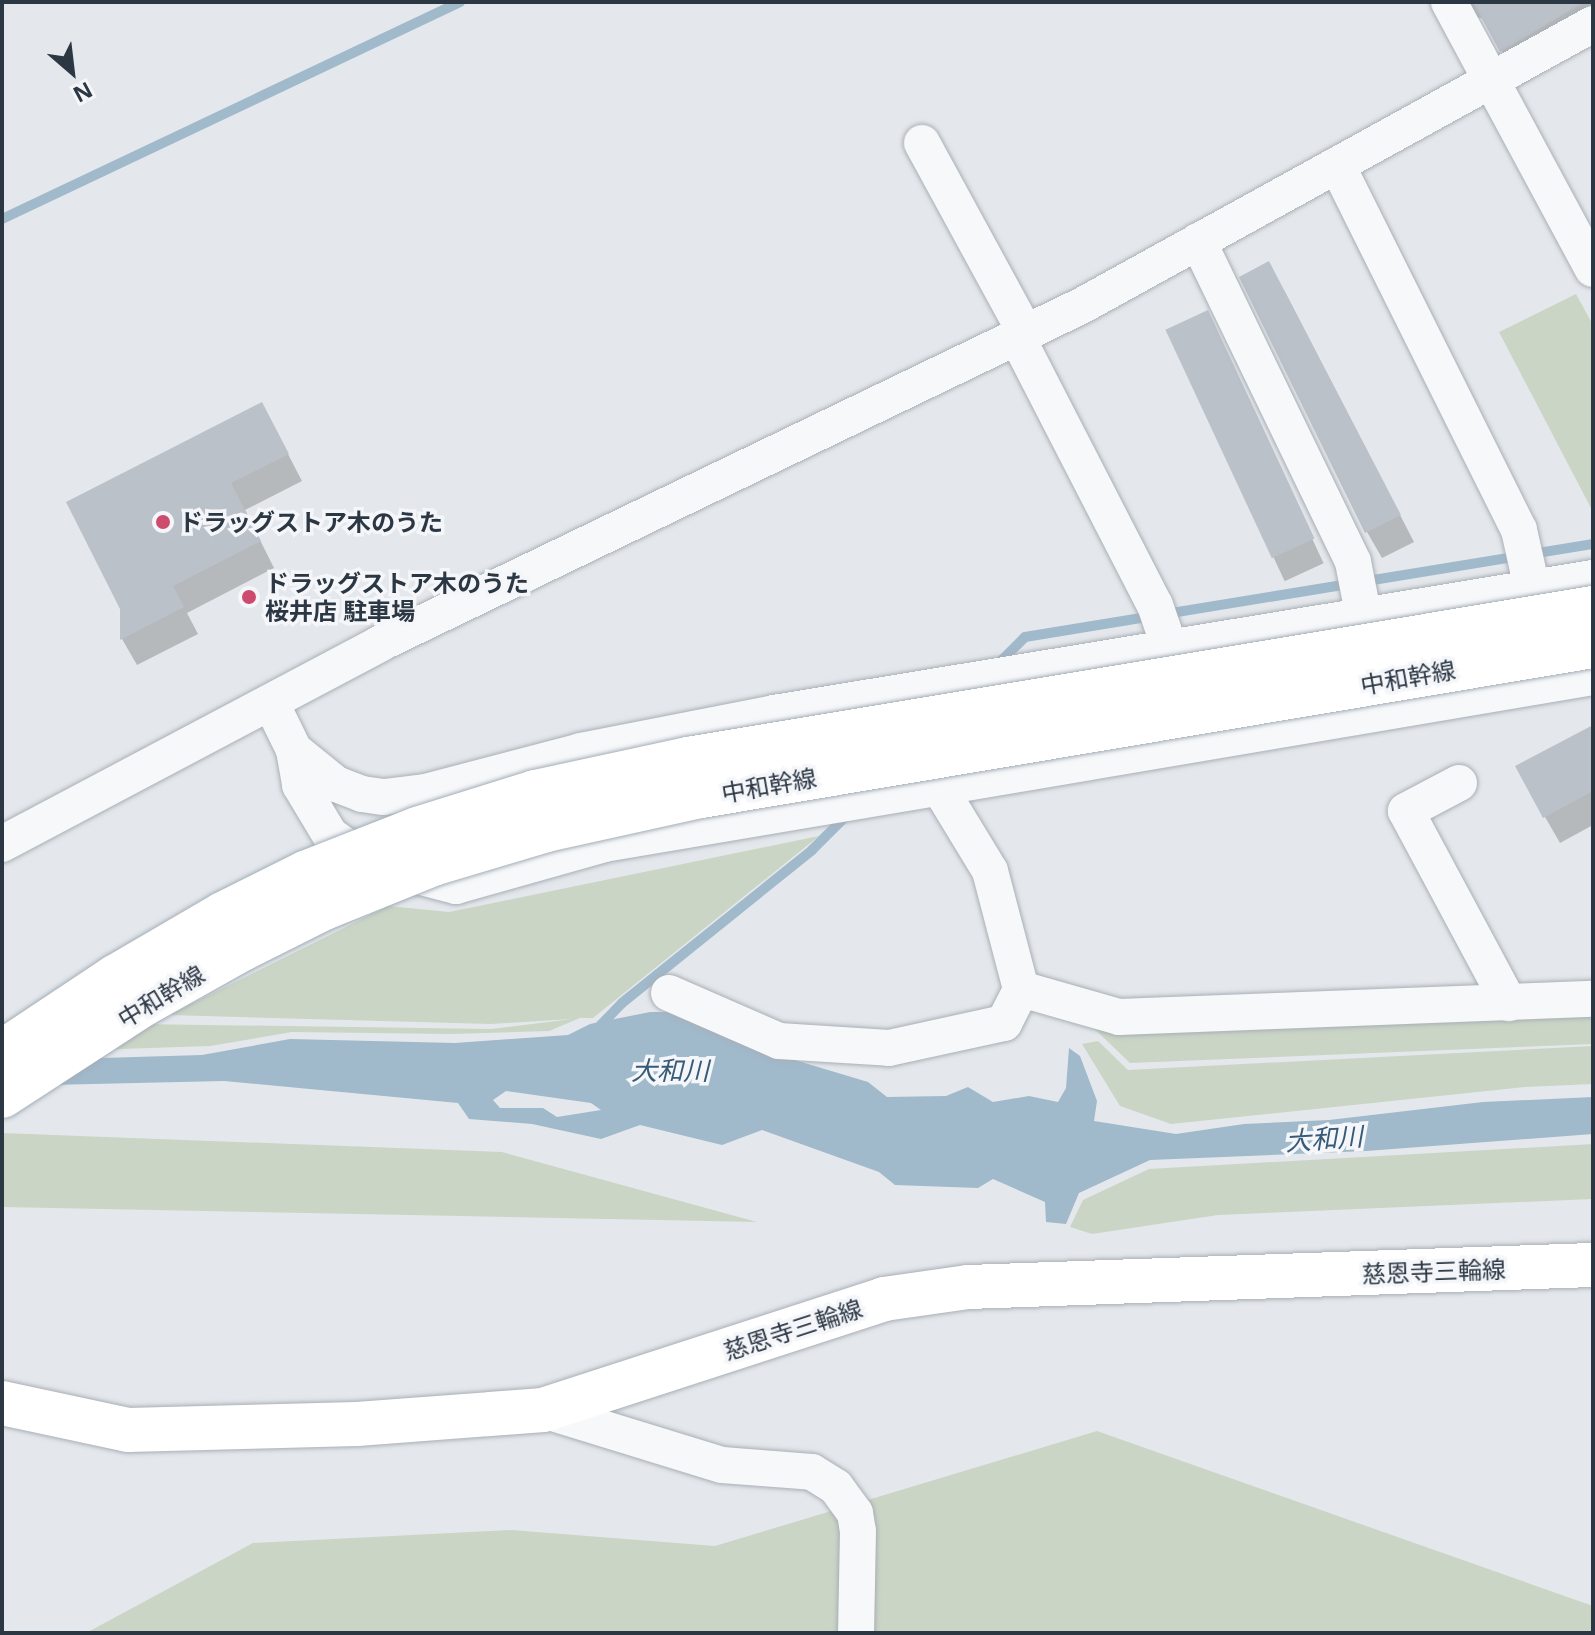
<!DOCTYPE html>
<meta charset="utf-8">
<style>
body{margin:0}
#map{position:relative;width:1595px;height:1635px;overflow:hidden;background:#e4e8ec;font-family:"Open Sans","Noto Sans JP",sans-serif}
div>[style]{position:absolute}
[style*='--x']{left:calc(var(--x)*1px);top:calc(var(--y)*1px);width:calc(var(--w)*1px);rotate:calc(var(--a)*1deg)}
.green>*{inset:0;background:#cbd5c5}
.water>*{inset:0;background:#a0b9cb}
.shadow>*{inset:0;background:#0003;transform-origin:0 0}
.stream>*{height:10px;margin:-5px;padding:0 5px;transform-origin:5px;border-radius:5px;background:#a0b9cb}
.building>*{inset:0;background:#bbc1c9;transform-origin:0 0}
.roads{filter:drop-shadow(0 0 2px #a9afb6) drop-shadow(0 0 2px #a9afb6)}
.minor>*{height:36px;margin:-18px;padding:0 18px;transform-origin:18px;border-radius:18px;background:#f7f8fa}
.major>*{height:44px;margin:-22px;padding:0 22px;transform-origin:22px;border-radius:22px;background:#fff}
.bridges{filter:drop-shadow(0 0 2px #a3adb7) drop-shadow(0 0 2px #a3adb7)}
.major-bridge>*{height:44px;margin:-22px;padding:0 22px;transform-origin:22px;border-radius:22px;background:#fff}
.dots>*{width:22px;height:22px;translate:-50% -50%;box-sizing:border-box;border:4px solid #f4f6f9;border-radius:50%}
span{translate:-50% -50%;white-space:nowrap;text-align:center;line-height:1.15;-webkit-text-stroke:7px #f4f6f9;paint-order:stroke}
.poi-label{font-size:24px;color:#2c3744;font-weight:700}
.left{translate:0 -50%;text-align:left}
.street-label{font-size:24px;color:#2c3744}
.water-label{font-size:26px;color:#365a78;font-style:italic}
.frame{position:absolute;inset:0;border:4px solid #2c3744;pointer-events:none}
.north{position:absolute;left:32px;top:32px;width:80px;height:80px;-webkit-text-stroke:6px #f4f6f9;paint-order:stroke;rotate:152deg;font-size:22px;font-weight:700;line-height:32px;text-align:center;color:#2c3744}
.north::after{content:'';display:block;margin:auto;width:28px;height:36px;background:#2c3744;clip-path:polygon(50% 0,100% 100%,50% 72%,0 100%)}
</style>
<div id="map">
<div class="green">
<i style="clip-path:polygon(1576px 294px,1593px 325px,1593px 512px,1499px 332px)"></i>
<i style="clip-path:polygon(819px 836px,593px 1018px,580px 1018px,549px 1031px,451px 1034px,292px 1032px,210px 1046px,2px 1053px,2px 1022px,491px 1029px,572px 1019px,491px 1024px,169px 1015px,388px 906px,449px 912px)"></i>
<i style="clip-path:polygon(1593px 1005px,1593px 1044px,1130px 1063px,1079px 1014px)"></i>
<i style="clip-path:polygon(1098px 1041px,1128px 1070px,1593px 1046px,1593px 1084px,1525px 1087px,1171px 1124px,1120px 1106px,1082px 1044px)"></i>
<i style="clip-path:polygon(2px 1133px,502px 1152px,757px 1222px,2px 1207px)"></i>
<i style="clip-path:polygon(1593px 1144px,1593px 1199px,1218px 1215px,1092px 1234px,1070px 1227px,1083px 1200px,1149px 1169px)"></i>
<i style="clip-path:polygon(1097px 1431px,1593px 1606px,1593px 1633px,86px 1633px,253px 1543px,511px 1530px,715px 1546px)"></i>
</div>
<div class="water">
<i style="clip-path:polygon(evenodd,650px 1012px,680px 1012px,798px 1061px,868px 1082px,887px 1097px,946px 1096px,968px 1087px,993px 1102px,1029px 1096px,1058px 1102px,1066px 1088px,1069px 1048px,1080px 1056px,1097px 1101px,1094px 1121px,1176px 1134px,1244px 1124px,1329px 1120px,1483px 1102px,1593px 1097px,1593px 1134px,1366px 1151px,1150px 1160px,1079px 1193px,1066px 1224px,1046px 1222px,1045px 1202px,993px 1179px,978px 1188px,895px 1185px,879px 1172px,762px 1130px,722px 1145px,640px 1125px,601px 1139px,532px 1124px,469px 1119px,458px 1103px,224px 1081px,49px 1085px,2px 1061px,202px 1055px,290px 1039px,455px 1043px,568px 1035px,590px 1024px,650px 1012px,506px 1091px,591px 1103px,601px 1110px,557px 1117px,543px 1108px,500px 1108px,493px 1100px,506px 1091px)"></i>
</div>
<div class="shadow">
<i style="clip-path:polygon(1459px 2px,1593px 2px,1593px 43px,1521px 85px,1487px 24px,1481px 18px,1468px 16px)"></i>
<i style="clip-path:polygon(1284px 290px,1414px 542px,1382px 558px,1367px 532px)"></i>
<i style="left:1207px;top:313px;width:276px;height:43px;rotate:65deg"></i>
<i style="clip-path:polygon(276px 431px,302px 481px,245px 510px,274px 568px,187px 613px,198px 634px,137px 665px,122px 639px,122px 609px,68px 503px)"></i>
<i style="clip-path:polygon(1593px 727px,1593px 825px,1560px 843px,1545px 817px)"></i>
</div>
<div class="stream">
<i style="--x:2;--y:219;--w:507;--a:-25.35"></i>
<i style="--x:998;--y:664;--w:38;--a:-45"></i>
<i style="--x:1025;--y:637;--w:576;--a:-9.3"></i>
<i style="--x:596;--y:1030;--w:37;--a:-46"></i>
<i style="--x:622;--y:1003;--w:244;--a:-38.8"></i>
<i style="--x:812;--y:850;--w:51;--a:-45"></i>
</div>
<div class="building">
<i style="clip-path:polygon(1473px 2px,1584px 2px,1500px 52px)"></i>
<i style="clip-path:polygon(1269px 261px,1401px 515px,1365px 533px,1239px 277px)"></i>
<i style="left:1208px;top:310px;width:252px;height:47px;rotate:65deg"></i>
<i style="clip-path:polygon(262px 402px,289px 454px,231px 483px,261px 541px,173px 586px,184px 607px,120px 640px,120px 609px,66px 502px)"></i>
<i style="clip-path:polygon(1593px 725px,1593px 791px,1543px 818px,1515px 766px)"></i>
</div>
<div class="roads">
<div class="minor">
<i style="--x:1449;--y:2;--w:303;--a:61.7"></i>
<i style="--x:922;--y:143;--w:215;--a:61.4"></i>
<i style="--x:1337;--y:165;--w:408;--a:63.5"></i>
<i style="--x:1519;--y:530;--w:59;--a:77.4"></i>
<i style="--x:1198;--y:241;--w:356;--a:64.2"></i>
<i style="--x:1353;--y:562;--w:57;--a:78.9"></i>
<i style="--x:1017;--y:337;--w:301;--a:62.8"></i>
<i style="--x:1155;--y:605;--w:46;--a:71.2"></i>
<i style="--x:271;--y:703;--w:52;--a:63.9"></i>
<i style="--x:294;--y:750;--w:36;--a:80"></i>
<i style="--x:300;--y:785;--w:58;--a:59"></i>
<i style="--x:330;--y:835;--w:51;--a:34.6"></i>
<i style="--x:372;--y:864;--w:87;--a:14.7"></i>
<i style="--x:456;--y:886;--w:154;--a:-15.8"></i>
<i style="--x:604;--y:844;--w:1003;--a:-9.58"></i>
<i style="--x:294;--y:750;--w:54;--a:39"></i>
<i style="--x:336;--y:784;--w:28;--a:21"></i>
<i style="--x:362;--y:794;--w:22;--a:8"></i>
<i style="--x:384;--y:797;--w:41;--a:-7"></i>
<i style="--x:425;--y:792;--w:161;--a:-14.7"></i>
<i style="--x:581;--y:751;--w:197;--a:-11.1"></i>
<i style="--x:774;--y:713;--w:830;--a:-9.36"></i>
<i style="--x:1459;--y:783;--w:60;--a:152.2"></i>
<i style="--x:1406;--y:811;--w:218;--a:61.8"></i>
<i style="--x:939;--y:787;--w:98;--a:58.7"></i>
<i style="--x:990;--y:871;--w:122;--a:75.3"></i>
<i style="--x:1021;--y:989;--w:102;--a:15.9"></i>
<i style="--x:1119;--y:1017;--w:474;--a:-2.2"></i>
<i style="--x:2;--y:844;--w:427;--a:-27.9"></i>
<i style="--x:379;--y:644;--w:781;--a:-25.71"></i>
<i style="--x:1083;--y:305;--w:582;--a:-28.85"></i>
<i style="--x:669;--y:993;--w:120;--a:23.6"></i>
<i style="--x:779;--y:1041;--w:110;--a:3.6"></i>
<i style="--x:889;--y:1048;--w:118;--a:-12.3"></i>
<i style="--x:1004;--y:1023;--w:38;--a:-63"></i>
<i style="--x:543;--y:1410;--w:187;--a:17.1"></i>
<i style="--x:722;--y:1465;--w:90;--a:4.4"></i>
<i style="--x:812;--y:1472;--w:28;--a:32"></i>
<i style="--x:836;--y:1487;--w:32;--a:54"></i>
<i style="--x:855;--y:1513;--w:18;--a:81"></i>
<i style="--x:858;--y:1531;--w:102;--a:91.1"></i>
</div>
<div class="major">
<i style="--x:2;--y:1403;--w:129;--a:12.1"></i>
<i style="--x:128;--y:1430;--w:229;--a:-1.5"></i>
<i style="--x:357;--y:1424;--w:187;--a:-4.3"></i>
<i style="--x:543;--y:1410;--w:359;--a:-18"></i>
<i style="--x:884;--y:1299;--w:85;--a:-8.1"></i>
<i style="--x:968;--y:1287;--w:625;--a:-2.02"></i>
</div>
</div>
<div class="bridges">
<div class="major-bridge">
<i style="--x:2;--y:1052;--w:136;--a:-33.6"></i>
<i style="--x:115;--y:977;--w:125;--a:-30.3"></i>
<i style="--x:223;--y:914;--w:92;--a:-26.6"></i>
<i style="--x:305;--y:873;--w:120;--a:-21.4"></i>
<i style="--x:417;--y:829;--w:124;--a:-17.4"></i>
<i style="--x:535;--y:792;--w:157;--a:-12.2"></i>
<i style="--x:688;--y:759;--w:918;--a:-9.47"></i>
<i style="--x:2;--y:1096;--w:167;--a:-33"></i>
<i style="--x:142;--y:1005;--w:115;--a:-29.2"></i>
<i style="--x:242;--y:949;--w:92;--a:-26.6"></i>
<i style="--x:324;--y:908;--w:118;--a:-22"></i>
<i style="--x:433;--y:864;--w:118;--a:-16.7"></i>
<i style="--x:546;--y:830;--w:159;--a:-12.4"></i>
<i style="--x:701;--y:796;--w:905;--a:-9.55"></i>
</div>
</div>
<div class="dots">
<i style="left:163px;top:522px;background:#cd4c6e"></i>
<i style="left:249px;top:597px;background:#cd4c6e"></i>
</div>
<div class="poi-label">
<span class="left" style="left:179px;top:522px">ドラッグストア木のうた</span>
<span class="left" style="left:265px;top:597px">ドラッグストア木のうた<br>桜井店 駐車場</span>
</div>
<div class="street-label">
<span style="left:1408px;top:677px;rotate:-10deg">中和幹線</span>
<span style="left:769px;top:785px;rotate:-10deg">中和幹線</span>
<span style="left:161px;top:996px;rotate:-31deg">中和幹線</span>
<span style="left:1434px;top:1271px;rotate:-2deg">慈恩寺三輪線</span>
<span style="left:793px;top:1329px;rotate:-18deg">慈恩寺三輪線</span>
</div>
<div class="water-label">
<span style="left:670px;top:1071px">大和川</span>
<span style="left:1324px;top:1139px;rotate:-4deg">大和川</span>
</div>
<div class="frame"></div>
<div class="north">N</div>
</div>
